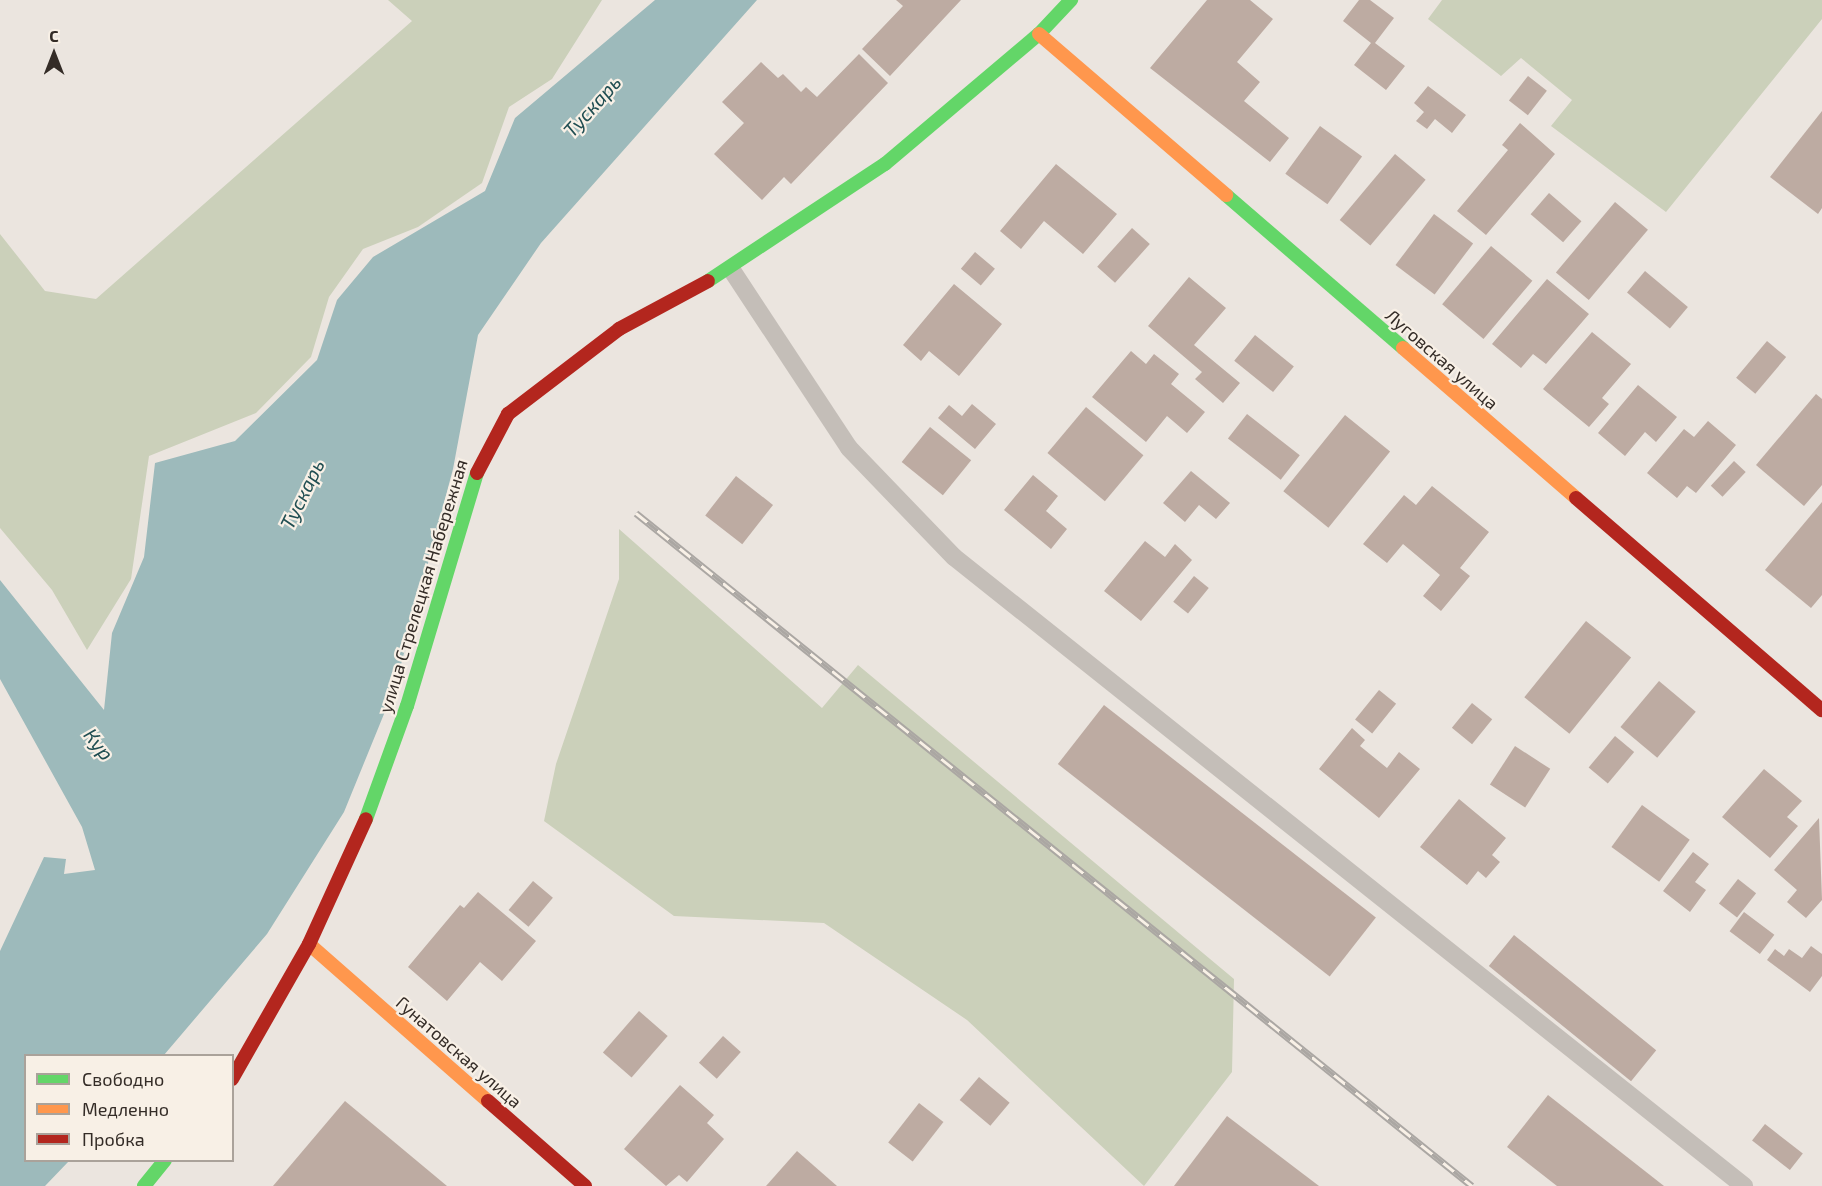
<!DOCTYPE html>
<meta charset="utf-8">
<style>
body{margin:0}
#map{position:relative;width:1822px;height:1186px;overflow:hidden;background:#ebe5df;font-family:"Exo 2",sans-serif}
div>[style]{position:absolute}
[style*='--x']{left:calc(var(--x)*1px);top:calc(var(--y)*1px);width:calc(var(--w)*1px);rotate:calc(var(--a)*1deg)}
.green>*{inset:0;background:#cbd0ba}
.water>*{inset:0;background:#9dbabb}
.building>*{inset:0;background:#bdaba2;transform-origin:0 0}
.lane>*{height:18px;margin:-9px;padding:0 9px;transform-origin:9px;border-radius:9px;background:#c4beb8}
.fast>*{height:14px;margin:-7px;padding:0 7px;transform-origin:7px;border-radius:7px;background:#63d668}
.slow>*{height:14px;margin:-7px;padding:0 7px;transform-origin:7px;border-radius:7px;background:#ff974d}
.jam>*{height:14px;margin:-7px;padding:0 7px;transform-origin:7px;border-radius:7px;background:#b3261e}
.rail>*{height:7px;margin-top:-3.5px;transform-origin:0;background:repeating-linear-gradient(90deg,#f8f0e6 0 14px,#aba7a3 0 28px);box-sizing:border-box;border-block:2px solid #aba7a3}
span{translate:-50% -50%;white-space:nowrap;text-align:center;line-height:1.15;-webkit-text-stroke:4.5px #f8f0e6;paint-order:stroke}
.street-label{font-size:18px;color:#342c27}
.water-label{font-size:20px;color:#204e52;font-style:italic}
.legend{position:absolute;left:24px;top:1054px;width:210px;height:108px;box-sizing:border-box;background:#f8f0e6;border:2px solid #aaa29a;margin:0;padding:8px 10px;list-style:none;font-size:18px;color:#342c27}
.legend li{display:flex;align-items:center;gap:12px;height:30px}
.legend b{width:30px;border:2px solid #aaa29a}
.north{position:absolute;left:24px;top:24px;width:60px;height:60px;-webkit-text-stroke:4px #f8f0e6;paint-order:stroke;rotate:0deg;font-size:16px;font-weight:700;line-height:24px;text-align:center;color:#342c27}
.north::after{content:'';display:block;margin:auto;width:21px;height:27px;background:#342c27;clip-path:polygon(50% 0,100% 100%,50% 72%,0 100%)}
</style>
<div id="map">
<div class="green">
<i style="clip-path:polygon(388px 0,602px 0,552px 79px,509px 107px,482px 183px,418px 227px,363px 249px,329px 297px,311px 357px,256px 413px,149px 456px,131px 579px,87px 650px,52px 590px,0 528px,0 234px,45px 291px,96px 299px,412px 21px)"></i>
<i style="clip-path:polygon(1442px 0,1822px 0,1822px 19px,1666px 212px,1551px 126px,1572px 100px,1521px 58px,1501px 76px,1428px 19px)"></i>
<i style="clip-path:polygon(619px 529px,822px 708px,858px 665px,1234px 979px,1232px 1072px,1144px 1186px,967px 1020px,824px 923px,674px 916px,544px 821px,556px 764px,619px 579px)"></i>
</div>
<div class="water">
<i style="clip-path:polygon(655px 0,757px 0,541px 243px,478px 335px,453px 469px,395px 687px,344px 812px,267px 934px,164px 1055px,26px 1056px,26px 1160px,69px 1161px,45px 1186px,0 1186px,0 951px,44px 857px,66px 859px,64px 874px,95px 870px,82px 827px,0 679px,0 580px,104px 710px,112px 633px,144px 557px,155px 463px,235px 441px,317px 360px,337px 300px,373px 257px,485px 191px,515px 118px)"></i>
</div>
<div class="building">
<i style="clip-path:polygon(896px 0,961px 0,890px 76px,862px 49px,903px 6px)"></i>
<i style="clip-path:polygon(1207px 0,1250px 0,1273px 19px,1237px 62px,1260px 82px,1244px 101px,1289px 138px,1270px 162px,1150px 68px)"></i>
<i style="clip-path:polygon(1359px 0,1370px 0,1394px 18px,1375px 43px,1405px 66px,1386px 90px,1354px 65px,1371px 43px,1343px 21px)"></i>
<i style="clip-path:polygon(859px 54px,888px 83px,791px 184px,784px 177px,762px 200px,714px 154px,744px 123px,722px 102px,761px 62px,778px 78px,783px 74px,801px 92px,806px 87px,817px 97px)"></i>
<i style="left:1528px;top:76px;width:24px;height:31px;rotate:38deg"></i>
<i style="clip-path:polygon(1428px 86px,1466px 115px,1452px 133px,1435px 119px,1427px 129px,1416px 121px,1424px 112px,1414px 103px)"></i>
<i style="clip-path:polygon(1822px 111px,1822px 208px,1818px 214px,1770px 177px)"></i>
<i style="clip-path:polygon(1520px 123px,1555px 154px,1486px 235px,1457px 211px,1508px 150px,1502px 145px)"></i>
<i style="left:1320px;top:126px;width:52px;height:59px;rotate:36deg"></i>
<i style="left:1395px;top:154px;width:40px;height:86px;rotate:40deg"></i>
<i style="clip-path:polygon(1056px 164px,1117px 214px,1083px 254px,1044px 221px,1021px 249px,1000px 231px)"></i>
<i style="left:1549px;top:193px;width:43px;height:28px;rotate:41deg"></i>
<i style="left:1615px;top:202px;width:43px;height:92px;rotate:40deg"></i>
<i style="left:1434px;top:214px;width:49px;height:64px;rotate:37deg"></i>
<i style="left:1132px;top:228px;width:24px;height:52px;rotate:42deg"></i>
<i style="left:1491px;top:246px;width:54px;height:76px;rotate:40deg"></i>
<i style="left:975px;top:252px;width:26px;height:22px;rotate:40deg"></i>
<i style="left:1645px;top:271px;width:56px;height:28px;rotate:40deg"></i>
<i style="clip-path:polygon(1189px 277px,1226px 308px,1194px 345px,1240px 383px,1223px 403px,1195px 379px,1202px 372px,1148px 326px)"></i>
<i style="clip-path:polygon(1547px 279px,1589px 314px,1546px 364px,1533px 354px,1521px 368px,1492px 344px)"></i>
<i style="clip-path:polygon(954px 284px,1002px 324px,959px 376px,929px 351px,921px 361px,903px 345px)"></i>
<i style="clip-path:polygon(1592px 332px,1631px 364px,1602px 398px,1609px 404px,1589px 427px,1543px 389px)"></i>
<i style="left:1255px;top:335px;width:50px;height:33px;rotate:39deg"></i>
<i style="left:1767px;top:341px;width:25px;height:48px;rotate:40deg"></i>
<i style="clip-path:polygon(1131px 351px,1146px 364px,1154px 354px,1179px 374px,1171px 384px,1205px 412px,1187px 433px,1167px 416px,1146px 442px,1092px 397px)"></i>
<i style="clip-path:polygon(1638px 385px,1677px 417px,1656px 442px,1645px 432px,1625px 456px,1598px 433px)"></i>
<i style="clip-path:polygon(1816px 394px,1822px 399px,1822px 485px,1804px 506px,1756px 465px)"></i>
<i style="clip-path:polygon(972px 404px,996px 424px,975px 449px,938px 418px,949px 405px,962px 416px)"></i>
<i style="left:1086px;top:407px;width:75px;height:60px;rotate:40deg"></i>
<i style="left:1247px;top:414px;width:67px;height:31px;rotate:38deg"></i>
<i style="left:1345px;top:415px;width:58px;height:98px;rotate:39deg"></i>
<i style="clip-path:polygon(1708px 421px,1736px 445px,1696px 493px,1687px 486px,1677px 498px,1647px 473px,1684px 429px,1694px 437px)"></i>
<i style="left:930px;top:427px;width:53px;height:45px;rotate:39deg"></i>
<i style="left:1734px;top:461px;width:16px;height:34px;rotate:43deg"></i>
<i style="clip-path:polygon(1191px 471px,1230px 503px,1216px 519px,1199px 505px,1185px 522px,1163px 503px)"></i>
<i style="clip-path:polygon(1033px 475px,1058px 496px,1046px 511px,1067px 529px,1051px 549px,1004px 510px)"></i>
<i style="left:736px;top:476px;width:47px;height:50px;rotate:38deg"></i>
<i style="clip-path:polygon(1432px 486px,1489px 532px,1460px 568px,1470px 576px,1441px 611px,1423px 596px,1440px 575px,1403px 544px,1387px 563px,1363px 544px,1404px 495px,1416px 505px)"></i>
<i style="clip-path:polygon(1822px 502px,1822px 595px,1811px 608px,1765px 570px)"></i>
<i style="clip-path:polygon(1145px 541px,1165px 557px,1175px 544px,1192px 560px,1141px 621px,1104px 591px)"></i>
<i style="left:1194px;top:576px;width:19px;height:33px;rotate:39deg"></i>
<i style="left:1586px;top:621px;width:58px;height:98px;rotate:39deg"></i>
<i style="left:1659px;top:681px;width:48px;height:60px;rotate:40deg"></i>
<i style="left:1379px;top:690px;width:22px;height:38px;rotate:39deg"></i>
<i style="left:1472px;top:703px;width:26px;height:32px;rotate:39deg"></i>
<i style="left:1104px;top:705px;width:345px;height:75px;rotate:38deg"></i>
<i style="clip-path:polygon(1352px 728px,1365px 740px,1360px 746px,1387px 768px,1399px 752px,1420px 769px,1379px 818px,1319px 769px)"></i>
<i style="left:1615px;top:736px;width:25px;height:41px;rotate:40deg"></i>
<i style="left:1515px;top:746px;width:42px;height:46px;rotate:33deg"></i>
<i style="clip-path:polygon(1764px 769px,1802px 801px,1787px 817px,1798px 826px,1770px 858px,1722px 817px)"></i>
<i style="clip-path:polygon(1459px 799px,1506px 838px,1492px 855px,1500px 862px,1486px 878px,1478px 871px,1467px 885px,1420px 847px)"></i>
<i style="left:1642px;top:805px;width:59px;height:52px;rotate:36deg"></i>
<i style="clip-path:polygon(1819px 818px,1822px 900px,1806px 918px,1787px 902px,1797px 890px,1774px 870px)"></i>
<i style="clip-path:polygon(1693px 852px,1709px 864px,1695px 882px,1706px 890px,1690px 912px,1663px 891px)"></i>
<i style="left:1738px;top:879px;width:23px;height:31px;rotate:38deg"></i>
<i style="left:533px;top:881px;width:26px;height:38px;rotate:40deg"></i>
<i style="clip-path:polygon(478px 892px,536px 941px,502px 981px,480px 962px,447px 1001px,408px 967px,460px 905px,464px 908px)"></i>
<i style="left:1744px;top:912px;width:38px;height:24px;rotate:37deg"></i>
<i style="left:1514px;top:935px;width:183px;height:40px;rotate:39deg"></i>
<i style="clip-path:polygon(1811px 946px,1822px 954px,1822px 976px,1810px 992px,1767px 960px,1775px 949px,1784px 956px,1789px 949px,1802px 958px)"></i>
<i style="left:639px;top:1011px;width:38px;height:55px;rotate:41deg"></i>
<i style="left:723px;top:1036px;width:24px;height:36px;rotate:42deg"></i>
<i style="left:979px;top:1077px;width:40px;height:30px;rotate:40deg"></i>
<i style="clip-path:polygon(680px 1085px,714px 1115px,707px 1123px,724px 1139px,687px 1182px,679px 1175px,666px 1186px,624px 1149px)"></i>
<i style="clip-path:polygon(1548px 1095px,1664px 1186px,1557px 1186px,1507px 1147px)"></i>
<i style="clip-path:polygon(345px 1101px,447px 1186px,273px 1186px)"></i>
<i style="left:919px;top:1103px;width:31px;height:50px;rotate:38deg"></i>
<i style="clip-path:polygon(1227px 1116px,1319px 1186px,1174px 1186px)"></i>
<i style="left:1765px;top:1124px;width:48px;height:21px;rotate:38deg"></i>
<i style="clip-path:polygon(797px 1151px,837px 1186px,766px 1186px)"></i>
</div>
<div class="lane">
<i style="--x:731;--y:269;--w:214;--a:56.6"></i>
<i style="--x:849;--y:448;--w:151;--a:46.1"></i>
<i style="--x:954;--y:557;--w:1010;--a:38.53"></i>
</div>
<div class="fast">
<i style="--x:1226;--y:195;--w:234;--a:40.8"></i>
<i style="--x:708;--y:281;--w:212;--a:-33.5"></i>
<i style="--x:885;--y:164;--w:202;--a:-40.2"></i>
<i style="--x:1039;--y:34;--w:47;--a:-46.7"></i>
<i style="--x:366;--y:819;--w:120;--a:-70.1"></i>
<i style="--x:407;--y:706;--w:243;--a:-73.3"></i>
<i style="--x:144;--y:1186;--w:33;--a:-51"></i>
</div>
<div class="slow">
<i style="--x:1039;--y:34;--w:247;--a:40.7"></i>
<i style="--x:1403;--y:348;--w:229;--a:40.9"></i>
<i style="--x:309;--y:944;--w:238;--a:41.3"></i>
</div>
<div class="jam">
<i style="--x:477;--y:473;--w:67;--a:-62.3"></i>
<i style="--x:508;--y:414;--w:140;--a:-37.4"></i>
<i style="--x:619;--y:329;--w:101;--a:-28.3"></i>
<i style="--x:1576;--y:498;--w:325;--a:40.8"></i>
<i style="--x:232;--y:1079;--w:155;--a:-60.3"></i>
<i style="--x:309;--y:944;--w:137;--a:-65.5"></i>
<i style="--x:488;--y:1101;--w:129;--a:41.2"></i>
</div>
<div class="rail">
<i style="--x:636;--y:513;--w:1073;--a:38.83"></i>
</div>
<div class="street-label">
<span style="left:1442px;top:359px;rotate:41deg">Луговская улица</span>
<span style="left:423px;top:586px;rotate:-73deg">улица Стрелецкая Набережная</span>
<span style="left:459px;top:1052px;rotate:41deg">Гунатовская улица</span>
</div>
<div class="water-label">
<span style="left:592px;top:106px;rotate:-48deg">Тускарь</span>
<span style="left:302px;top:494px;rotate:-64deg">Тускарь</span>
<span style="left:99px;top:744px;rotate:52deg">Кур</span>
</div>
<ul class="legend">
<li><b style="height:8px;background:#63d668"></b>Свободно</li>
<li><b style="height:8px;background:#ff974d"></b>Медленно</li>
<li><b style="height:8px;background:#b3261e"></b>Пробка</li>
</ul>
<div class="north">С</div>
</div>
